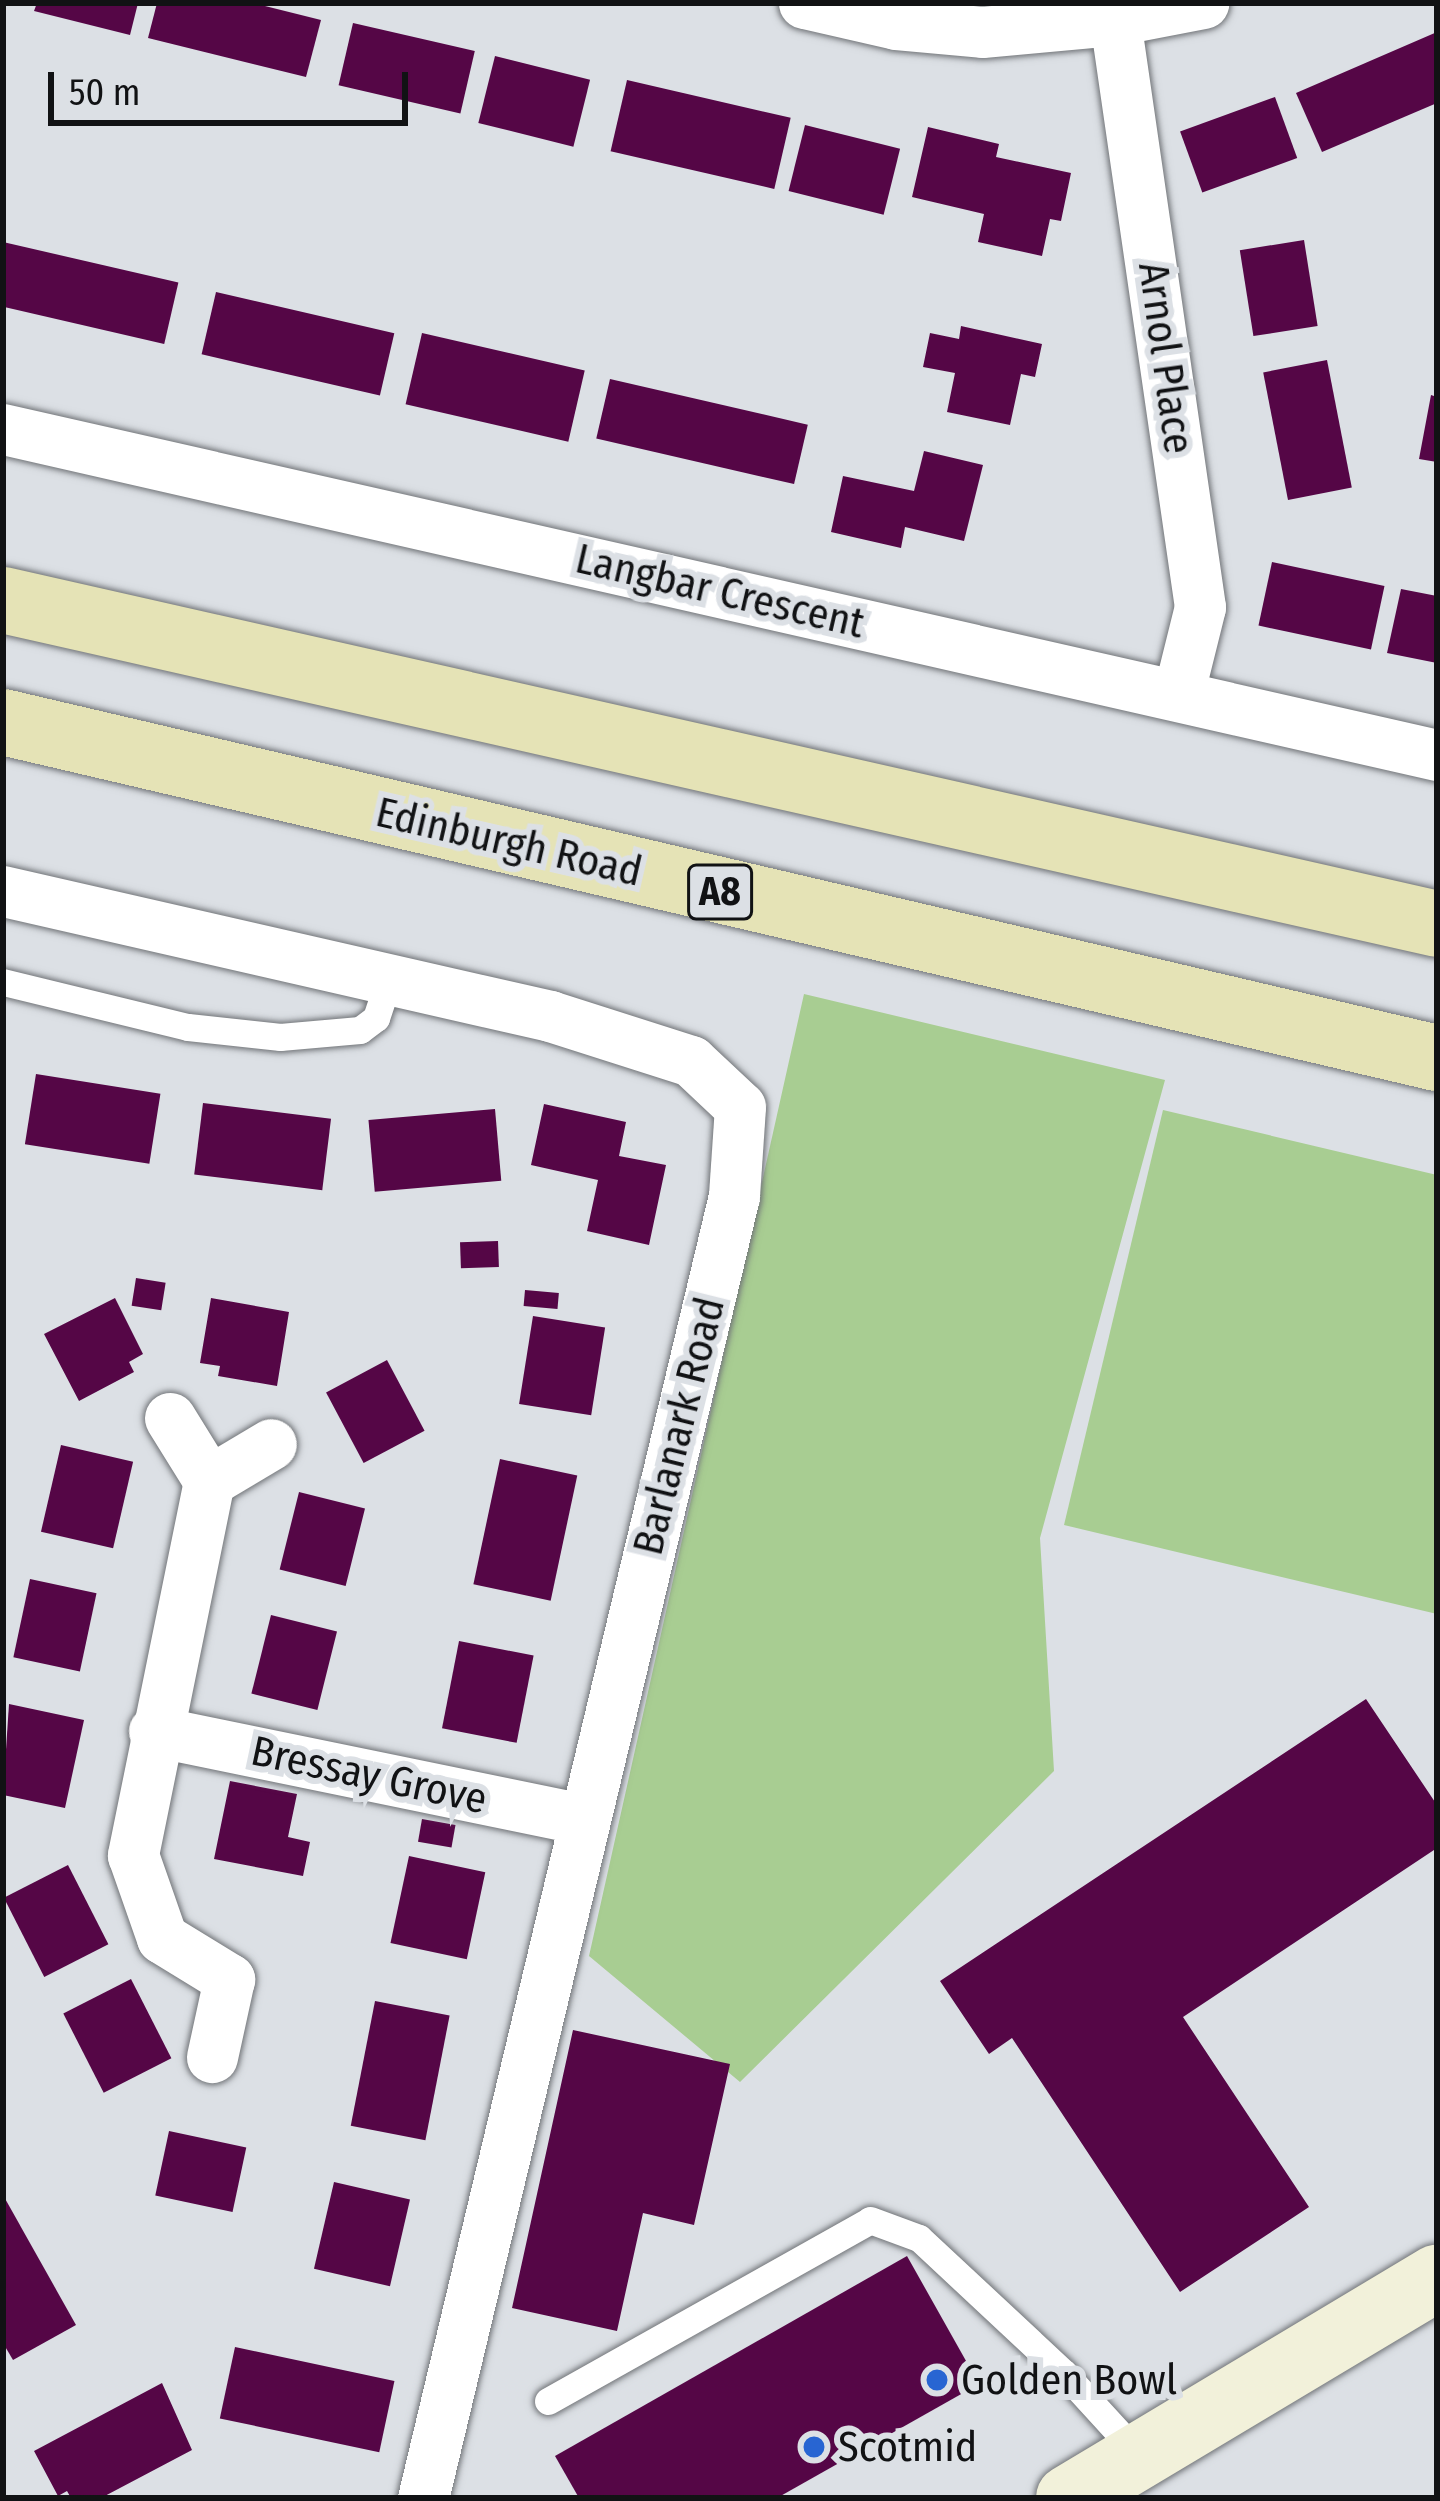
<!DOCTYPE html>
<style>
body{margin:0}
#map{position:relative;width:1440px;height:2501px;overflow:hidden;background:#dce0e5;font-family:"Fira Sans Condensed",sans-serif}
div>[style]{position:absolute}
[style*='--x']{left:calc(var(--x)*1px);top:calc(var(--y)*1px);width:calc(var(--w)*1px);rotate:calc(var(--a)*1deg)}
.green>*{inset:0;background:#a8cd92}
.building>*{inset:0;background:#550646;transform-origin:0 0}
.roads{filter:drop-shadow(0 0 3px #717478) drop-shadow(0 0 3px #717478)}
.lane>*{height:27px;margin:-13.5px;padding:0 13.5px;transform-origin:13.5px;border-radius:13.5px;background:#fff}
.street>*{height:51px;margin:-25.5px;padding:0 25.5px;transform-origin:25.5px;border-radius:25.5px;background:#fff}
.secondary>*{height:66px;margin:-33px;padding:0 33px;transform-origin:33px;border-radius:33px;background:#f2f1da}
.primary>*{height:66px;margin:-33px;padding:0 33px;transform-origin:33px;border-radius:33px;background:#e5e3b6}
.dots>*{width:33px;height:33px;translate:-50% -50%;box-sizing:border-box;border:6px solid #dce0e5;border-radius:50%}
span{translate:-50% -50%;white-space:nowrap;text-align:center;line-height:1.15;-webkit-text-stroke:12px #dce0e5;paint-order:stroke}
.shield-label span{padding:3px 9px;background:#dce0e5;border:3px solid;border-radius:9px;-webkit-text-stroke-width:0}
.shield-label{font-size:39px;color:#111214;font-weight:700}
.street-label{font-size:42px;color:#111214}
.poi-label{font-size:42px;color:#111214}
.left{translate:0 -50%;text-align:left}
.frame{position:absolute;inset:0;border:6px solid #111214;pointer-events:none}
.scale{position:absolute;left:48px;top:72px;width:360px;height:54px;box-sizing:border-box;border:6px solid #111214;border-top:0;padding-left:15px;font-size:36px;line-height:42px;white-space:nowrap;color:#111214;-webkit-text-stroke:9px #dce0e5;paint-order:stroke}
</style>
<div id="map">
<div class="green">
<i style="clip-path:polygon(804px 994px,1165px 1080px,1040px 1538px,1054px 1771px,740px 2082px,589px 1956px)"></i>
<i style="clip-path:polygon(1163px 1110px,1437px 1175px,1437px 1614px,1064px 1525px)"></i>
</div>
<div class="building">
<i style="clip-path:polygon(37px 3px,138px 3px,130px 35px,34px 11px)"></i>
<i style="clip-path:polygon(157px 3px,253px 3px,321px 20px,306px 77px,148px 38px)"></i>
<i style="left:353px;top:23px;width:125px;height:64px;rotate:13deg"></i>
<i style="clip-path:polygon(1437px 32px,1437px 103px,1322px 152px,1296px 93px)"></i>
<i style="left:495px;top:56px;width:98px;height:69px;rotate:14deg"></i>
<i style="left:627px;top:80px;width:168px;height:73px;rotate:13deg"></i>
<i style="left:1275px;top:97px;width:65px;height:101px;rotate:70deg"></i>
<i style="left:805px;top:125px;width:98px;height:68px;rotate:14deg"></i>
<i style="clip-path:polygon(928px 127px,999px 144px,996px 157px,1071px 173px,1061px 221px,1050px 219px,1042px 256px,978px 242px,984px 214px,912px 197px)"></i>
<i style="left:1304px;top:240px;width:87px;height:65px;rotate:81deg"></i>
<i style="left:3px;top:242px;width:180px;height:63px;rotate:13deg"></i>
<i style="left:216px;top:292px;width:183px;height:64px;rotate:13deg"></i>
<i style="clip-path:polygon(961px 326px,1042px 344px,1035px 377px,1021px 374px,1010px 425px,947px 412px,955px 373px,923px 367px,930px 333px,959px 339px)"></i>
<i style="left:422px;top:333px;width:167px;height:73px;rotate:13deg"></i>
<i style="left:1327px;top:360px;width:130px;height:65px;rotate:79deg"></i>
<i style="left:610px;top:379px;width:203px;height:61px;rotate:13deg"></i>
<i style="clip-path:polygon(1431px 395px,1437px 397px,1437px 462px,1419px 459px)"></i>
<i style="clip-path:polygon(924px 451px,983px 465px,964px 541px,905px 527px,901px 548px,831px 532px,843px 476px,914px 491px)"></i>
<i style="left:1272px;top:562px;width:115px;height:65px;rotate:12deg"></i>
<i style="clip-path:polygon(1401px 589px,1437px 596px,1437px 663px,1387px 653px)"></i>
<i style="left:36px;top:1074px;width:126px;height:71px;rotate:9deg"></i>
<i style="left:203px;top:1103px;width:129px;height:72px;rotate:7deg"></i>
<i style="clip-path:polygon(544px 1104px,626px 1122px,619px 1156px,666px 1165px,649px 1245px,587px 1231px,598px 1180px,531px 1165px)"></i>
<i style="left:495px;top:1109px;width:72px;height:127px;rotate:85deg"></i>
<i style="left:498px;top:1241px;width:26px;height:38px;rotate:88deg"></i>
<i style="left:136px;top:1278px;width:30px;height:28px;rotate:9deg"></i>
<i style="left:525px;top:1290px;width:34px;height:16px;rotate:5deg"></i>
<i style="clip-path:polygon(115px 1298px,143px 1354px,129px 1362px,134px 1372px,79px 1401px,44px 1334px)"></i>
<i style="clip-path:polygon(211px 1298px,289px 1312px,277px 1386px,218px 1376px,220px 1366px,200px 1363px)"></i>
<i style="left:533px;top:1316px;width:73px;height:89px;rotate:9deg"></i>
<i style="left:387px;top:1360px;width:80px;height:69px;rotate:62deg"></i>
<i style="left:61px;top:1445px;width:74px;height:89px;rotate:13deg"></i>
<i style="left:500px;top:1459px;width:79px;height:128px;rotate:12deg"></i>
<i style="left:299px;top:1492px;width:68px;height:80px;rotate:14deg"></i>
<i style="left:30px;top:1579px;width:68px;height:80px;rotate:12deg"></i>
<i style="left:271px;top:1615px;width:68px;height:81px;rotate:14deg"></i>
<i style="left:459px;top:1641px;width:76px;height:89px;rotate:11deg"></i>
<i style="clip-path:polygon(1366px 1699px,1437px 1805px,1437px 1848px,1183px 2017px,1309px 2207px,1180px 2292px,1012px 2038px,989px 2054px,940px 1981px)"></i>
<i style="clip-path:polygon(9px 1704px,84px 1720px,65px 1808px,3px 1795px)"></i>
<i style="clip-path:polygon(230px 1781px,297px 1794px,288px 1837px,310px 1842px,303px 1876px,214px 1859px)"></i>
<i style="left:422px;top:1819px;width:34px;height:23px;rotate:10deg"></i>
<i style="left:409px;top:1856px;width:78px;height:89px;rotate:12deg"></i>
<i style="left:68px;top:1865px;width:89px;height:72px;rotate:63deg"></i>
<i style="left:131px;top:1979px;width:89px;height:76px;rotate:63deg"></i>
<i style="left:375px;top:2001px;width:76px;height:127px;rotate:11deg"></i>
<i style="clip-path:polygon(573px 2030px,730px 2064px,694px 2225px,643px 2213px,617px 2331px,512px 2308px)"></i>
<i style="left:169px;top:2131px;width:79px;height:66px;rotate:12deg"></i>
<i style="left:334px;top:2182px;width:78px;height:89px;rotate:13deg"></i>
<i style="clip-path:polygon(3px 2195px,76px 2325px,13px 2360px,3px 2343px)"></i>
<i style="clip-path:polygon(907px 2256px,979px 2384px,777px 2498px,579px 2498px,555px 2456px)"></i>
<i style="left:235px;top:2347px;width:163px;height:73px;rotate:12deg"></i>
<i style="clip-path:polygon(162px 2383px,192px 2450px,101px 2498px,71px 2498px,67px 2491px,58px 2496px,34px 2451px)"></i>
</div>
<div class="roads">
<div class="lane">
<i style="--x:3;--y:982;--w:190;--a:13.7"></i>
<i style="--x:188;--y:1027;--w:93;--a:6.2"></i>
<i style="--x:280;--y:1037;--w:80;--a:-5"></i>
<i style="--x:360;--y:1030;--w:20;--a:-37"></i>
<i style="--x:376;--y:1018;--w:41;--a:-71.6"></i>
<i style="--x:548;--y:2401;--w:369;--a:-29.3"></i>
<i style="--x:870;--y:2220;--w:52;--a:20.2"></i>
<i style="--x:919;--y:2238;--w:198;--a:43"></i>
<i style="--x:1064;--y:2373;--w:113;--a:47.5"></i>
</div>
<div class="street">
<i style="--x:804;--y:3;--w:94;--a:12.9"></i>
<i style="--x:896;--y:24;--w:86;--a:5.3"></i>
<i style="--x:982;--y:32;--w:134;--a:-5.2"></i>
<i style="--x:1115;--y:20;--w:90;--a:-10.9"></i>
<i style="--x:1115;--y:20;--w:593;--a:81.76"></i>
<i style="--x:1200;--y:607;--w:91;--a:104"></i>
<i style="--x:3;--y:429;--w:1471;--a:12.81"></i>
<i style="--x:3;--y:891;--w:561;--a:12.87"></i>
<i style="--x:550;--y:1016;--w:148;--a:17.7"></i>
<i style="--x:691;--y:1061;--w:67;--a:43.2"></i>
<i style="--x:740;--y:1107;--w:89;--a:93.9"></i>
<i style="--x:734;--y:1196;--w:1339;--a:103.43"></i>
<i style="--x:170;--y:1418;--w:74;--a:58.2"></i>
<i style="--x:209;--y:1481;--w:382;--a:101.5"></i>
<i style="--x:133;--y:1855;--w:88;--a:70.7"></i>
<i style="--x:162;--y:1938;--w:79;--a:31.5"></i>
<i style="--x:229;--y:1979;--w:80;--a:102.3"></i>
<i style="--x:209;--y:1481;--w:72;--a:-30.8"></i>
<i style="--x:154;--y:1731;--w:439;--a:11.6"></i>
</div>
<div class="secondary">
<i style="--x:1069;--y:2498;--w:429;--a:-30.9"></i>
</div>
<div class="primary">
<i style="--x:3;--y:600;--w:1470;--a:12.73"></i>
<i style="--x:3;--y:722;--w:1473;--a:13.19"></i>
</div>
</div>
<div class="dots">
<i style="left:937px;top:2380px;background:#2865d2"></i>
<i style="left:814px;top:2447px;background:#2865d2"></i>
</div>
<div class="shield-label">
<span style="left:720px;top:892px">A8</span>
</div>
<div class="street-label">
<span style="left:1166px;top:358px;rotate:82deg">Arnol Place</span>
<span style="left:720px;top:591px;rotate:13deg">Langbar Crescent</span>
<span style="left:509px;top:842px;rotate:13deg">Edinburgh Road</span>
<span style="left:679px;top:1426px;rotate:-76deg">Barlanark Road</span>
<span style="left:369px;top:1775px;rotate:12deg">Bressay Grove</span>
</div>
<div class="poi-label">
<span class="left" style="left:961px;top:2380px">Golden Bowl</span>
<span class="left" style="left:838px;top:2447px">Scotmid</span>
</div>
<div class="frame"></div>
<div class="scale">50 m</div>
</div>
